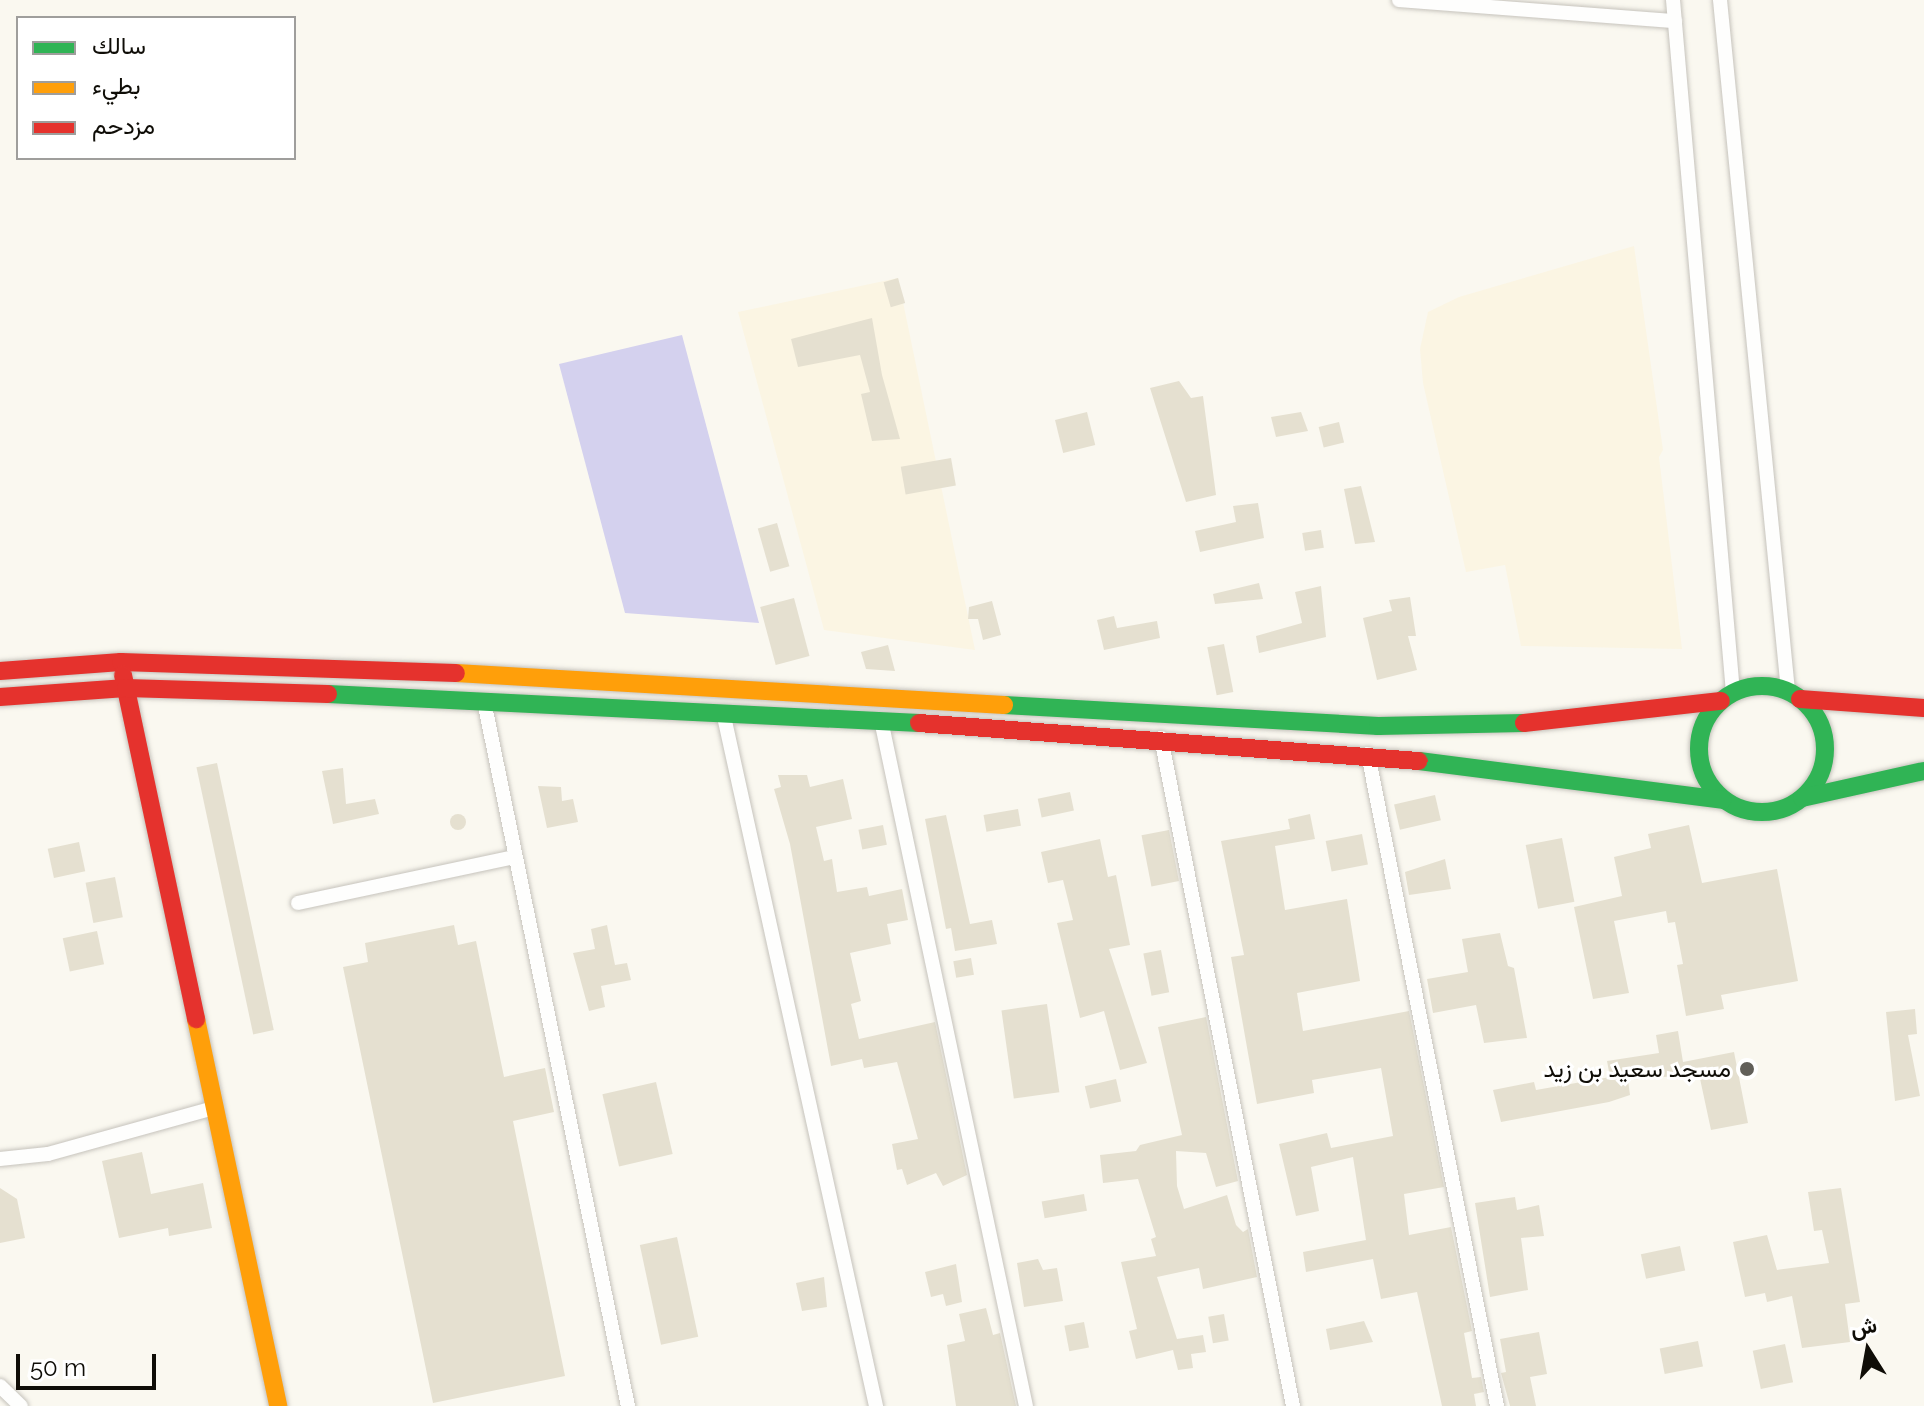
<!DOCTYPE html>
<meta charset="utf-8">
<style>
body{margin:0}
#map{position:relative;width:1924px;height:1406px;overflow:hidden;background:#faf8f0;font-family:Raleway,Vazirmatn,sans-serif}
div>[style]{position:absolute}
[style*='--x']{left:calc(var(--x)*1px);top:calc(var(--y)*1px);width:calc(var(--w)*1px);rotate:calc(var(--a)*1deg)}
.built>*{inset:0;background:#fbf5e3}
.forest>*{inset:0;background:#d4d1ee}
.building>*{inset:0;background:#e5e0d0;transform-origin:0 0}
.round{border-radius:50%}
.roads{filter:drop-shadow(0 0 2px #c6c3bc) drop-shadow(0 0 2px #c6c3bc)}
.street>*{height:14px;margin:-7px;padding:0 7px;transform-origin:7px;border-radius:7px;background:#fefefd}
.fast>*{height:18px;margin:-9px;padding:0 9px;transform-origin:9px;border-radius:9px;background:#30b455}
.fast>.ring{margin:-9px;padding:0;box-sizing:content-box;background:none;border:18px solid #30b455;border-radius:50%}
.slow>*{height:18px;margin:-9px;padding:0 9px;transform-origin:9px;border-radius:9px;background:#ff9f0a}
.jam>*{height:18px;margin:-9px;padding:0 9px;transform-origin:9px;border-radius:9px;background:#e5322d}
.dots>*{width:22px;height:22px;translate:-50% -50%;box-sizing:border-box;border:4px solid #fff;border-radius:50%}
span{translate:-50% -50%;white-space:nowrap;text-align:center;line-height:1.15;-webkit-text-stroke:6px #fff;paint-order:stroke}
.poi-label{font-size:24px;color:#0f0d07}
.right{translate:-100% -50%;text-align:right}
.legend{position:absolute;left:16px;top:16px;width:280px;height:144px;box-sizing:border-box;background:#fff;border:2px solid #9f9e9c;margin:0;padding:10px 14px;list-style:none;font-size:24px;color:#0f0d07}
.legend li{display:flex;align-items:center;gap:16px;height:40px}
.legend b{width:40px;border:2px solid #9f9e9c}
.north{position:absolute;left:1828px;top:1310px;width:80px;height:80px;-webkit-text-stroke:6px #fff;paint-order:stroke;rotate:349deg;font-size:22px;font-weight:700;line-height:32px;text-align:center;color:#0f0d07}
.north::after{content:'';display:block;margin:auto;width:28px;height:36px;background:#0f0d07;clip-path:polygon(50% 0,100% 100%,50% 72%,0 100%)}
.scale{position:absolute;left:16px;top:1354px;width:140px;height:36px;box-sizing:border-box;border:4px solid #0f0d07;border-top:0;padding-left:10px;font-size:24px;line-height:28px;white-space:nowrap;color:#0f0d07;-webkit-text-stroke:6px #fff;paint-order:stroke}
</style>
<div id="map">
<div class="built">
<i style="clip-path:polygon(1634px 246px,1663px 450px,1659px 457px,1682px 649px,1521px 646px,1505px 565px,1466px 572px,1423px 383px,1420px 349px,1428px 312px,1459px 297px)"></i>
<i style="clip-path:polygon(898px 278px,975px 650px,824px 630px,738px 312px)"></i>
</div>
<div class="forest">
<i style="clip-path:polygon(682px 335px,759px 623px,625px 613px,559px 364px)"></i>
</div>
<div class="building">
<i style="left:898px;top:278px;width:26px;height:15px;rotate:74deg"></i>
<i style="clip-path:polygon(872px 318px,882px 375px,900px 439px,872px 441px,861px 394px,870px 392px,860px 355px,798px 367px,791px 339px)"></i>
<i style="clip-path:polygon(1179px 381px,1191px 398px,1203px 396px,1216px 495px,1186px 502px,1150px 388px)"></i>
<i style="left:1087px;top:412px;width:34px;height:33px;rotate:76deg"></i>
<i style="clip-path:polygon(1301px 412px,1308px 431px,1276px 437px,1271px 417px)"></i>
<i style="left:1339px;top:422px;width:21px;height:21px;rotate:76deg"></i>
<i style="left:951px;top:458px;width:28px;height:51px;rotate:80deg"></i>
<i style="clip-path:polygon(1361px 486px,1375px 542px,1355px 544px,1344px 489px)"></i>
<i style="clip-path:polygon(1258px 503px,1264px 538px,1200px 552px,1195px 531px,1236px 522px,1233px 506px)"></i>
<i style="left:777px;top:523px;width:45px;height:20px;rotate:74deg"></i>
<i style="left:1321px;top:530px;width:18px;height:19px;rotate:81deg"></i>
<i style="clip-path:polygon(1259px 583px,1263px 599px,1215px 604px,1213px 594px)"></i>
<i style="clip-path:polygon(1321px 586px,1326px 637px,1259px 653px,1256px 636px,1302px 623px,1295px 592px)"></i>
<i style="clip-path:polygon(1410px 597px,1416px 636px,1408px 636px,1417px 670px,1377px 680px,1363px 618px,1392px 611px,1389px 600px)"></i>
<i style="left:794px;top:598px;width:60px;height:35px;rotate:75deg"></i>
<i style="clip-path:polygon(992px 601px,1001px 635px,983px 640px,978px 619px,968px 619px,969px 607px)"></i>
<i style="clip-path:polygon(1114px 616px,1117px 628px,1157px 621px,1160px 638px,1104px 650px,1097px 620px)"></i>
<i style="left:1224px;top:644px;width:49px;height:17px;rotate:79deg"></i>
<i style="clip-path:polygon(888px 645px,895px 671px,866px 669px,861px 652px)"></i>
<i style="left:217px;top:763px;width:273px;height:21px;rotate:78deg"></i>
<i style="clip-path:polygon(343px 768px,346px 804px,375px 799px,379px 814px,333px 824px,322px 771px)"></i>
<i style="clip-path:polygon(778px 775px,807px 775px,810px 787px,843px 779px,852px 819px,816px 827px,824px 861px,832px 859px,837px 892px,867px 887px,869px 896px,902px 889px,908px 920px,887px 924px,891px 944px,850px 953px,861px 1001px,851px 1004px,859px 1039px,935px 1022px,967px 1175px,943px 1186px,936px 1173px,907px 1185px,902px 1169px,897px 1170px,892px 1144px,918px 1139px,897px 1062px,864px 1068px,862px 1059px,831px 1066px,790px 844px,774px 789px,781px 787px)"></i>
<i style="clip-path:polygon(538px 786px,561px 787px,562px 801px,573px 799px,578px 822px,547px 828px)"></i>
<i style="left:1070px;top:792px;width:19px;height:33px;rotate:78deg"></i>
<i style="left:1435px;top:795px;width:26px;height:42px;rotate:77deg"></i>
<i style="left:1018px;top:809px;width:17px;height:35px;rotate:80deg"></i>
<i style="clip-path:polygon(1310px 814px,1315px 839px,1275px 846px,1285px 910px,1347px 899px,1360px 981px,1297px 993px,1303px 1031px,1409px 1011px,1444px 1187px,1404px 1194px,1409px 1235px,1451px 1227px,1472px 1331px,1464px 1333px,1472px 1378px,1481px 1377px,1484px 1392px,1474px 1394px,1476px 1406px,1442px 1406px,1417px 1292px,1381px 1299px,1373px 1259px,1306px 1272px,1303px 1252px,1366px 1240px,1353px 1157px,1311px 1167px,1319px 1211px,1296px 1216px,1279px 1144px,1327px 1133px,1331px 1148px,1393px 1136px,1381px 1068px,1312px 1080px,1314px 1093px,1257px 1104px,1231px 957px,1244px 955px,1221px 841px,1290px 829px,1288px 819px)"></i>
<i class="round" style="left:450px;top:814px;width:16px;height:16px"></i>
<i style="clip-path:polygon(946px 815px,970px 924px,992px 920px,997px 944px,955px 951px,951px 928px,946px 929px,925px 819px)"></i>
<i style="left:883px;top:825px;width:20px;height:25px;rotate:79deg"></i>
<i style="clip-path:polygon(1689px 825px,1702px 883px,1777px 869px,1798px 981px,1721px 995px,1724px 1009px,1686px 1016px,1677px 965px,1683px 964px,1675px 922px,1668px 923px,1666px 911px,1614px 921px,1629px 993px,1593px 999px,1574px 907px,1622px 896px,1614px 857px,1651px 848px,1648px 834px)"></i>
<i style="left:1169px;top:830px;width:52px;height:28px;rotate:79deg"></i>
<i style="left:1362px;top:834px;width:31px;height:37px;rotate:79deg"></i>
<i style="left:1562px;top:838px;width:65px;height:37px;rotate:79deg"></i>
<i style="clip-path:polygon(1100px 839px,1108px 877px,1116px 875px,1130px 945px,1109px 949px,1147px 1063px,1120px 1070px,1104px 1011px,1080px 1018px,1057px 923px,1073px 920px,1063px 880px,1048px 883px,1041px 852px)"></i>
<i style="left:79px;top:842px;width:30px;height:32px;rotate:78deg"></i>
<i style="clip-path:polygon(1445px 859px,1451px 889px,1409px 895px,1405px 872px)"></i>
<i style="left:115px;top:877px;width:41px;height:30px;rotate:79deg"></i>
<i style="clip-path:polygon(454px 925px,458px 945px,476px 941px,504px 1077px,545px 1068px,554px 1112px,513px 1121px,565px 1376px,433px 1403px,343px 967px,368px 962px,365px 943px)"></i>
<i style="clip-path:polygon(607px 925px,615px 965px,627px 963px,631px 980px,601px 986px,605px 1007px,589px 1011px,573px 953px,595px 949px,591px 929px)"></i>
<i style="left:97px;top:931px;width:34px;height:35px;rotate:78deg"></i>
<i style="clip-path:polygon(1500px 933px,1508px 966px,1514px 968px,1527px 1038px,1484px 1043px,1476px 1005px,1433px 1013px,1427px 979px,1468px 972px,1462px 939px)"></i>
<i style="left:1161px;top:950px;width:43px;height:18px;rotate:79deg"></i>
<i style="left:971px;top:958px;width:17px;height:18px;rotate:80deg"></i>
<i style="left:1047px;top:1004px;width:89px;height:46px;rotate:82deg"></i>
<i style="clip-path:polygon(1915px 1009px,1917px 1034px,1908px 1035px,1920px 1096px,1895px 1101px,1886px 1012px)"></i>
<i style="clip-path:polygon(1206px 1017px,1238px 1181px,1216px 1187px,1206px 1153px,1176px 1151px,1177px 1186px,1184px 1209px,1227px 1195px,1236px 1225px,1243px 1232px,1248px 1229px,1257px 1277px,1203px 1289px,1199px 1268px,1157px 1277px,1177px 1339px,1203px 1335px,1206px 1352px,1191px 1354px,1193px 1368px,1178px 1370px,1173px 1350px,1136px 1359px,1129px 1331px,1137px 1329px,1121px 1262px,1156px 1256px,1151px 1239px,1156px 1237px,1138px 1179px,1103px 1183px,1100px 1155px,1136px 1151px,1140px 1145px,1182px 1135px,1158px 1027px)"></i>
<i style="clip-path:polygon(1678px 1031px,1683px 1062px,1734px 1052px,1748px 1123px,1711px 1130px,1699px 1074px,1628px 1080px,1630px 1095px,1609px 1102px,1501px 1122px,1493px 1090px,1534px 1082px,1536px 1090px,1610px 1077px,1607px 1061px,1659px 1053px,1656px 1035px)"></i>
<i style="left:1116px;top:1079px;width:23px;height:32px;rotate:77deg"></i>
<i style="left:656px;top:1082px;width:74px;height:55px;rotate:77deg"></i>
<i style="clip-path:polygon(142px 1152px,151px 1194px,203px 1183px,212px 1228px,169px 1236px,168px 1228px,119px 1238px,102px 1161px)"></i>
<i style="clip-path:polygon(0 1188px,17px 1199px,25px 1238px,0 1243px)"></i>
<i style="clip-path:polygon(1841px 1188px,1860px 1302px,1845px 1304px,1850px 1342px,1802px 1348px,1792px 1296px,1767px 1302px,1765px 1293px,1745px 1297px,1733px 1242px,1767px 1235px,1777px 1270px,1829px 1263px,1822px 1230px,1814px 1231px,1808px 1192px)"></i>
<i style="left:1084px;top:1194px;width:17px;height:43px;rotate:80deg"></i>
<i style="clip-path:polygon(1515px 1197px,1517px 1210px,1539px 1205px,1544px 1236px,1521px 1238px,1528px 1290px,1490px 1297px,1475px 1203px)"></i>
<i style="left:677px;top:1237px;width:102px;height:38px;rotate:78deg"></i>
<i style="left:1680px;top:1246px;width:25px;height:40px;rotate:78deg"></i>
<i style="clip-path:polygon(1038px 1259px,1043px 1270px,1057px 1268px,1063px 1301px,1024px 1307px,1017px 1263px)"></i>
<i style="clip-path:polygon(956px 1264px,962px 1302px,946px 1306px,943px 1294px,931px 1297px,925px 1272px)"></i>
<i style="clip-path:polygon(824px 1277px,827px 1307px,802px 1311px,796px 1283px)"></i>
<i style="clip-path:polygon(986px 1308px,993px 1335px,1000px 1333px,1016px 1406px,956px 1406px,947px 1345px,965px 1341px,959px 1314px)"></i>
<i style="left:1224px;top:1314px;width:27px;height:16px;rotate:80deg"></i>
<i style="clip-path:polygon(1364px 1321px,1373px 1342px,1330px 1350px,1326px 1329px)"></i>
<i style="left:1084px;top:1322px;width:26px;height:20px;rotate:79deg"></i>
<i style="clip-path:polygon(1539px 1332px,1547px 1374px,1530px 1377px,1536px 1406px,1510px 1406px,1501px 1373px,1506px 1372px,1500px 1339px)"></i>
<i style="left:1698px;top:1341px;width:26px;height:39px;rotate:79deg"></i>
<i style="left:1785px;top:1344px;width:39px;height:33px;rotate:78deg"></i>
</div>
<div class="roads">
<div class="street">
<i style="--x:1399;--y:0;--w:277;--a:4.4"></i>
<i style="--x:1673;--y:0;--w:696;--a:85.05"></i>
<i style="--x:1720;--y:0;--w:694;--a:84.38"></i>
<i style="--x:484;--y:701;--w:720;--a:78.46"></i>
<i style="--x:723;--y:712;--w:711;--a:77.57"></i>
<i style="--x:881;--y:720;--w:701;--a:78.07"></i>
<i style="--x:1161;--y:738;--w:681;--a:78.82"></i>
<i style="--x:1368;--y:754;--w:665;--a:78.81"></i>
<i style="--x:298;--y:903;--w:222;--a:-12"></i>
<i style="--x:0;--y:1159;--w:48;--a:-5.9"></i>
<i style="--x:48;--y:1154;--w:172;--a:-15.5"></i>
<i style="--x:0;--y:1386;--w:29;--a:44"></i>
</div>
<div class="fast">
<i class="ring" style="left:1699px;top:686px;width:108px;height:108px"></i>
<i style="--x:328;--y:694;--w:592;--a:2.81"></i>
<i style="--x:1004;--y:705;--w:375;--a:3.2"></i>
<i style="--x:1378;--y:726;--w:146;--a:-1.2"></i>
<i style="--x:1419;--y:761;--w:306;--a:7.3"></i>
<i style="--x:1802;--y:798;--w:125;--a:-12.5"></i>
</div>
<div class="slow">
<i style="--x:456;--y:673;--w:549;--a:3.34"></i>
<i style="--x:196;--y:1019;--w:396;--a:78"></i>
</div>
<div class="jam">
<i style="--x:0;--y:671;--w:121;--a:-4.3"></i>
<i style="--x:121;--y:662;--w:335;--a:1.9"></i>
<i style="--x:123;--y:675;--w:352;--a:78"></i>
<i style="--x:0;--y:697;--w:126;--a:-4.1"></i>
<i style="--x:126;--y:688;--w:202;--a:1.7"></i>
<i style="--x:1800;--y:699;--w:124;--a:4.2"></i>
<i style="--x:919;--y:723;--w:501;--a:4.35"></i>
<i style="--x:1524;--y:723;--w:198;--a:-6.4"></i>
</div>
</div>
<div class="dots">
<i style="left:1747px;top:1069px;background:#615f59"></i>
</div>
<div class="poi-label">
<span class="right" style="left:1731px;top:1069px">مسجد سعيد بن زيد</span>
</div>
<ul class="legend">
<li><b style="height:10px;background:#30b455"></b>سالك</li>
<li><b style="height:10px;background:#ff9f0a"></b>بطيء</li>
<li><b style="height:10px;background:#e5322d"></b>مزدحم</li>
</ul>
<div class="north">ش</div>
<div class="scale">50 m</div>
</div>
